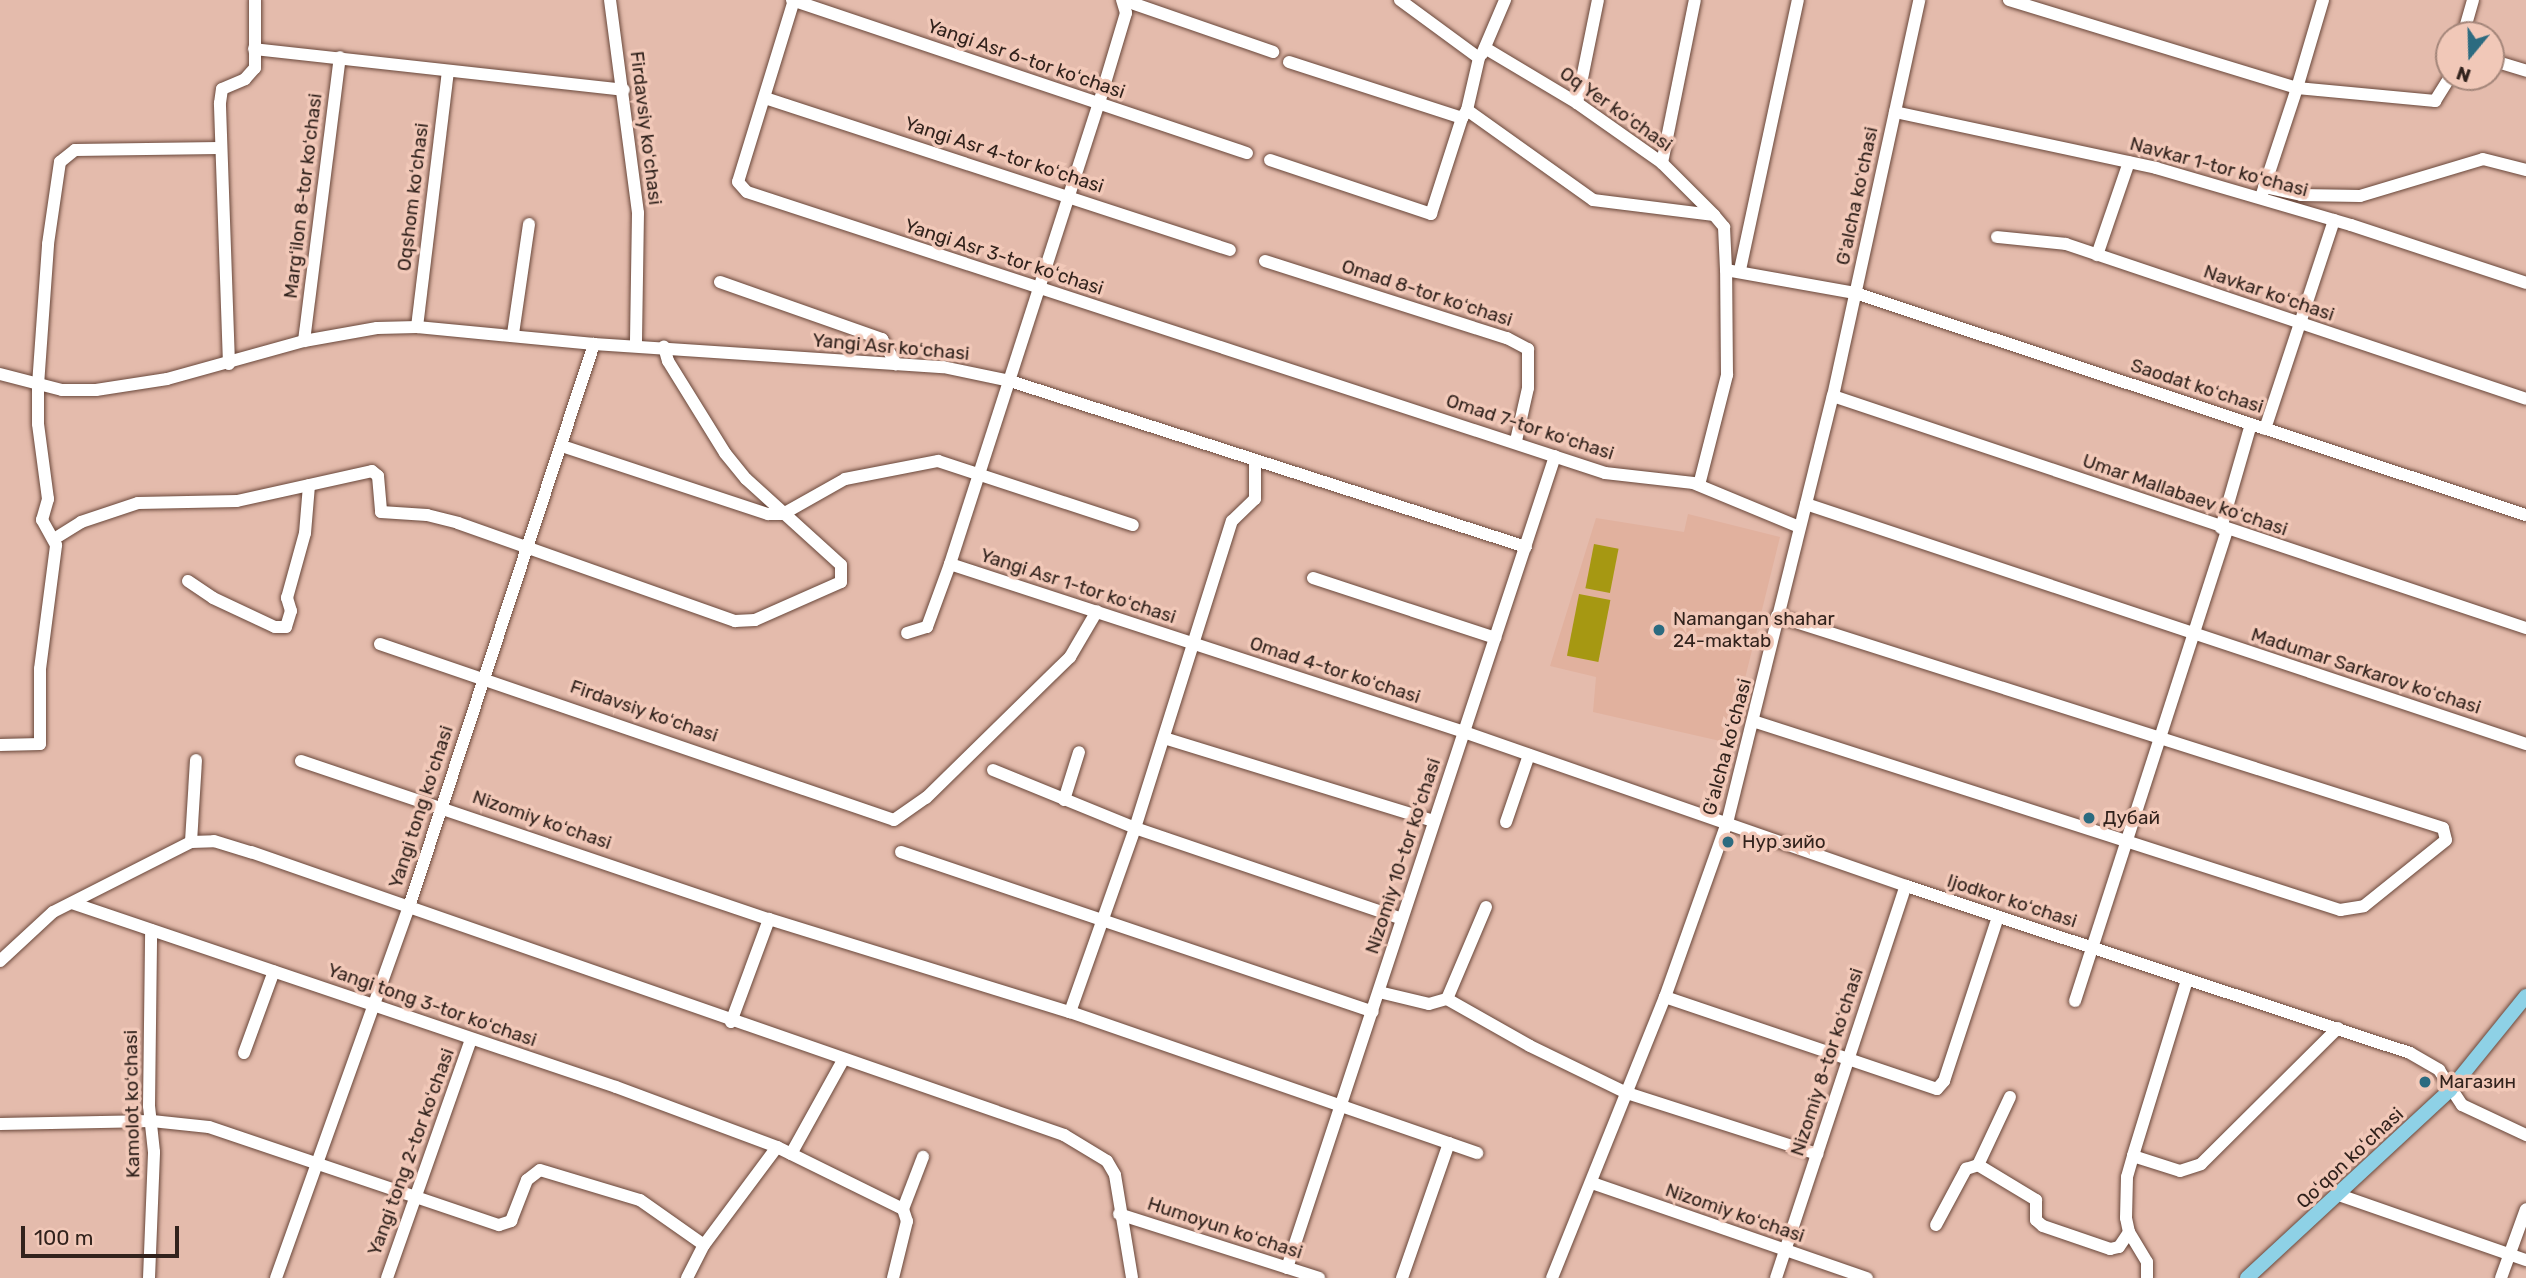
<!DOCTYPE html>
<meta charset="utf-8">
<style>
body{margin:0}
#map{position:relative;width:2526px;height:1278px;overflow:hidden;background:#e4bbac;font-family:Rubik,sans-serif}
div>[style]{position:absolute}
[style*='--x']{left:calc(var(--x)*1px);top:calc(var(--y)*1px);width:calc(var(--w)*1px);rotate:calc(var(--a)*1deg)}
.built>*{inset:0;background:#e1b19e}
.green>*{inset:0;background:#a69812;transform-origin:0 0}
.roads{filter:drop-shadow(0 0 2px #69473a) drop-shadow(0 0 2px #69473a)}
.minor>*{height:12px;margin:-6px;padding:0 6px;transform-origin:6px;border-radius:6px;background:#fff}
.major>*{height:14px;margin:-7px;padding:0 7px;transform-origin:7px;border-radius:7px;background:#8ed1e6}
.dots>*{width:19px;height:19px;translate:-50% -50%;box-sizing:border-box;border:4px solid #f1c8b8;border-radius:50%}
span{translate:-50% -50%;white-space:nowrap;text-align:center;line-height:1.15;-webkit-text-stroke:7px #f1c8b8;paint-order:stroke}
.street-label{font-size:19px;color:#31221c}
.poi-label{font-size:19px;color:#31221c}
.left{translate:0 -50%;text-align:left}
.north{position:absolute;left:2435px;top:21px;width:70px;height:70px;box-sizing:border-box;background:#f1c8b8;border:2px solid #a4867a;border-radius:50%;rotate:199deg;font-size:19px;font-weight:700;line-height:28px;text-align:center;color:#31221c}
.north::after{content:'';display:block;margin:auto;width:24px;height:32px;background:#2c6b80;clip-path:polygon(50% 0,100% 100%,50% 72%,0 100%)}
.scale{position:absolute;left:21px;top:1226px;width:158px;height:32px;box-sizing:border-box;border:4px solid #31221c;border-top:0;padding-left:9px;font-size:21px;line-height:24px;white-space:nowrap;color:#31221c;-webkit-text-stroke:5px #f1c8b8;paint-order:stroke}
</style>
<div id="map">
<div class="built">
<i style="clip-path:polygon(1688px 514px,1780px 537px,1729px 743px,1593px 712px,1596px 677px,1550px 666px,1596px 518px,1684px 532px)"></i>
</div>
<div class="green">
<i style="left:1594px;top:544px;width:25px;height:45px;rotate:11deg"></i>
<i style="left:1579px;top:594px;width:32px;height:63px;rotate:11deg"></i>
</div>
<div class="roads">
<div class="minor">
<i style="--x:610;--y:0;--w:215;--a:82.5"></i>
<i style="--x:638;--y:213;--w:133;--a:90.9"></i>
<i style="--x:792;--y:0;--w:480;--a:18.6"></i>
<i style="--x:794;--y:0;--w:190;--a:107.1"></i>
<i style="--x:738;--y:182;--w:13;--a:48"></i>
<i style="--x:747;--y:192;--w:903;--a:18.13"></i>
<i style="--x:1605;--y:473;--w:89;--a:6.5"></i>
<i style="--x:1693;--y:483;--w:115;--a:22.5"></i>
<i style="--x:1123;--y:0;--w:159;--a:19.1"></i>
<i style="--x:1400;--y:0;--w:98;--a:36.3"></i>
<i style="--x:1479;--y:58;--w:53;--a:103"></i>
<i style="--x:2009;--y:0;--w:301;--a:17"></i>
<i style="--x:2297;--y:88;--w:92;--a:-73.5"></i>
<i style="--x:2463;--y:35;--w:36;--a:-74"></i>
<i style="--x:1485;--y:48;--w:107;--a:30.9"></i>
<i style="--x:1577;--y:103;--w:104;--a:35.2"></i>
<i style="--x:1662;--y:163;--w:74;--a:45"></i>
<i style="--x:254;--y:49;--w:372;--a:6.3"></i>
<i style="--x:1482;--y:54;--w:59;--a:-66.9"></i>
<i style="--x:2491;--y:60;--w:37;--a:17"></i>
<i style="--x:1289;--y:62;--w:182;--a:17.9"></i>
<i style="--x:1462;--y:118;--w:9;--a:-58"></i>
<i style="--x:1467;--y:110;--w:155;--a:35.5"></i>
<i style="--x:1593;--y:200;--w:122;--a:7.1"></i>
<i style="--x:1714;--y:215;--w:16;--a:50"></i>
<i style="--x:1724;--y:227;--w:43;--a:87.3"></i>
<i style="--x:1726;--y:270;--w:131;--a:10.1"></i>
<i style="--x:1855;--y:293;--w:707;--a:18.31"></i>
<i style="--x:765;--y:98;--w:489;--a:18.1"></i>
<i style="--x:1577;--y:103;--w:105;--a:-78.5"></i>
<i style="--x:1895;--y:112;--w:267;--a:12.1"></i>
<i style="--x:2156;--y:168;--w:203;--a:16.3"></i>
<i style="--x:2351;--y:225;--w:184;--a:18.3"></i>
<i style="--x:1270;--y:160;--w:170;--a:18.5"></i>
<i style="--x:1431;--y:214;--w:101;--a:-72.1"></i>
<i style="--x:1662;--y:163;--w:166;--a:-78.6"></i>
<i style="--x:2264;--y:187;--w:38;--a:12"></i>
<i style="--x:2301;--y:195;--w:59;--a:1"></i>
<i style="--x:2360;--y:196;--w:128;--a:-16.7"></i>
<i style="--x:2483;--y:159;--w:44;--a:14.3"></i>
<i style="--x:2261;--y:197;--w:115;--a:-71.7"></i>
<i style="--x:2297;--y:88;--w:139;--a:5.4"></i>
<i style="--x:2435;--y:101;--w:28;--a:-58"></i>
<i style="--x:1997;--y:237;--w:69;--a:5.8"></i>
<i style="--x:2066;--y:244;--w:485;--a:18.6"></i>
<i style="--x:2097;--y:255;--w:98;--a:-71"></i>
<i style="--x:1265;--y:261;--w:254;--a:17.7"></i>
<i style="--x:1507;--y:338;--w:24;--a:28"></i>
<i style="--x:1528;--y:349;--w:39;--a:90"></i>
<i style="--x:1528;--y:388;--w:54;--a:102.8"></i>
<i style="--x:1740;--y:270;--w:276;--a:-77.9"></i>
<i style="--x:720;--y:282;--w:172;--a:19.4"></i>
<i style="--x:882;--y:339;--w:29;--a:61"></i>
<i style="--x:417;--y:327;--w:257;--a:-83.1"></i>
<i style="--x:513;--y:334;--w:111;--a:-81.7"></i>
<i style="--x:304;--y:341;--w:286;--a:-82.8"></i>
<i style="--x:229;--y:364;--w:261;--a:-92"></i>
<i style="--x:220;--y:103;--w:14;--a:-82"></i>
<i style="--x:222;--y:89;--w:25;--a:-23"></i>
<i style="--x:245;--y:79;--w:15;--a:-48"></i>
<i style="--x:255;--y:68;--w:68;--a:-90"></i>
<i style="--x:0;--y:374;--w:64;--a:14.5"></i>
<i style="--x:62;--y:390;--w:34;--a:0"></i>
<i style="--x:96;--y:390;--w:72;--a:-8.8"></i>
<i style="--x:167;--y:379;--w:142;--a:-15.5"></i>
<i style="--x:304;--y:341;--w:74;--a:-10.1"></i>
<i style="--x:377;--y:328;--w:40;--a:-1.4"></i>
<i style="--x:417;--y:327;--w:178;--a:5.5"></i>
<i style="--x:594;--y:344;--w:350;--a:3.8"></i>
<i style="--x:943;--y:367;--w:68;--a:11.8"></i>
<i style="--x:1010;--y:381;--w:542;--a:17.83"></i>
<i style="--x:1833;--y:396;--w:731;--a:18.51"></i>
<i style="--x:2265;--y:429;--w:220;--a:-71.7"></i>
<i style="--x:562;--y:446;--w:217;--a:18.3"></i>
<i style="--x:768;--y:514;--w:15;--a:0"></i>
<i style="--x:783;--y:514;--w:71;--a:-29.4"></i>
<i style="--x:845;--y:479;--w:95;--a:-11"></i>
<i style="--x:938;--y:461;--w:205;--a:18.2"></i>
<i style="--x:1699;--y:485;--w:114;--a:-75.7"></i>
<i style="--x:1727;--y:375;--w:105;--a:-90.5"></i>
<i style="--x:1806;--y:504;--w:759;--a:18.43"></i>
<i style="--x:2221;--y:528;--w:108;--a:-73.9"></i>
<i style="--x:54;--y:539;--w:32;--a:-32"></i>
<i style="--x:81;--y:522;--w:60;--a:-18.4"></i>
<i style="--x:138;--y:503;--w:99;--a:-1.2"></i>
<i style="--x:237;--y:501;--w:138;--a:-12.5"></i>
<i style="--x:372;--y:471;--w:8;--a:40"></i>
<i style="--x:378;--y:476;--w:36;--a:85"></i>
<i style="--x:381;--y:512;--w:46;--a:3.7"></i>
<i style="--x:427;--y:515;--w:32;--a:14"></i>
<i style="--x:458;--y:523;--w:294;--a:19.5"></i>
<i style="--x:735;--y:621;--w:20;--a:-3"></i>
<i style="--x:755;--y:620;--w:94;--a:-23.8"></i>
<i style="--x:841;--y:582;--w:17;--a:-90"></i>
<i style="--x:841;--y:565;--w:128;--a:-137.8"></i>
<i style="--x:746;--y:479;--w:33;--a:-129"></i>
<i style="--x:725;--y:453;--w:108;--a:-121.8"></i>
<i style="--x:668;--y:361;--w:15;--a:-106"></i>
<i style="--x:950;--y:564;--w:541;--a:18.1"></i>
<i style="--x:1464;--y:732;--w:468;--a:19.2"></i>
<i style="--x:1906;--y:886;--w:531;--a:18.33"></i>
<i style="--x:2410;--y:1053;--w:34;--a:30"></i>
<i style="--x:2439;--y:1070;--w:42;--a:56.7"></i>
<i style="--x:2462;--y:1105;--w:71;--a:25.1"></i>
<i style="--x:1313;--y:578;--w:192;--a:18.2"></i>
<i style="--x:188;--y:581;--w:30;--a:34"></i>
<i style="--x:213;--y:598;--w:68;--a:25.1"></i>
<i style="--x:275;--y:627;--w:11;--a:0"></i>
<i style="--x:286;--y:627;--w:17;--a:-73"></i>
<i style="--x:291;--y:611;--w:14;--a:-107"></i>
<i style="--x:287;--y:598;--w:67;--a:-74.5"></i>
<i style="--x:305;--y:533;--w:48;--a:-85.2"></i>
<i style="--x:907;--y:633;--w:21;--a:-17"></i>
<i style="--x:927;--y:627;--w:67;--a:-69.9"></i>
<i style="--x:950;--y:564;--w:484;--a:-72.1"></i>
<i style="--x:1099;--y:103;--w:94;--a:-73.3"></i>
<i style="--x:1126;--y:13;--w:14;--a:-107"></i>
<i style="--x:380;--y:644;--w:543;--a:18.9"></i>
<i style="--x:894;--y:820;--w:39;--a:-35"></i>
<i style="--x:926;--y:798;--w:202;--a:-44.4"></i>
<i style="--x:1070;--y:657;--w:53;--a:-59.6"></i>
<i style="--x:1756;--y:722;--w:614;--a:17.84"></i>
<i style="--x:2340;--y:910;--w:24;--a:-9"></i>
<i style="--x:2364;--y:906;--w:105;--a:-38.8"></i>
<i style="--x:2446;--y:840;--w:12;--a:-104"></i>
<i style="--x:2443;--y:828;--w:699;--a:-162.34"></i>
<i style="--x:1164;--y:738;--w:282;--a:17.1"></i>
<i style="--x:0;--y:745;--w:40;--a:-1.4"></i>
<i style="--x:40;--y:744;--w:75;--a:-90"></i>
<i style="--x:40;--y:669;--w:125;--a:-82.6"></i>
<i style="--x:56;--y:545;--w:29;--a:-119"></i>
<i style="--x:42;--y:520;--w:22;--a:-74"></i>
<i style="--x:48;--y:499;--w:76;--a:-97.6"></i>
<i style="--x:38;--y:424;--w:39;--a:-90"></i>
<i style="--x:38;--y:385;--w:141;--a:-85.9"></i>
<i style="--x:48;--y:244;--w:83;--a:-81.7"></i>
<i style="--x:60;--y:162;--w:19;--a:-39"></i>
<i style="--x:75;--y:150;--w:144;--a:-0.8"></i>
<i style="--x:301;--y:761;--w:494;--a:18.7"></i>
<i style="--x:769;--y:919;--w:315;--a:17.2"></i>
<i style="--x:1070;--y:1012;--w:431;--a:19.1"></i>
<i style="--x:993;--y:770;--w:153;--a:22.2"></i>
<i style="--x:1135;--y:828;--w:282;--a:18.8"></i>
<i style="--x:1064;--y:800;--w:50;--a:-72.6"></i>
<i style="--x:1506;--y:822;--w:71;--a:-71.1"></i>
<i style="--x:191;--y:842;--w:82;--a:-86.5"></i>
<i style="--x:901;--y:852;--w:498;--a:18.7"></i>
<i style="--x:72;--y:903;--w:574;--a:18.69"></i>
<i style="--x:616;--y:1087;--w:172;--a:20.4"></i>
<i style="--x:777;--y:1147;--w:140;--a:26.2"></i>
<i style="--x:903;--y:1209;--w:13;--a:72"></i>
<i style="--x:907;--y:1221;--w:59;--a:103.8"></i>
<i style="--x:1486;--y:907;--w:100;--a:113"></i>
<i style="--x:1447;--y:999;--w:95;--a:29.5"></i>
<i style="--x:1530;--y:1046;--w:108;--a:25.9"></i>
<i style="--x:1627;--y:1093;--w:200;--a:17.8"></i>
<i style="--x:0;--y:961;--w:72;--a:-42.8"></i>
<i style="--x:53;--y:912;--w:155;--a:-26.9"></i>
<i style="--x:191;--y:842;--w:23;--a:-2"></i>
<i style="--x:214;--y:841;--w:39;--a:17"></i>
<i style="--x:251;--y:852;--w:861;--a:19.19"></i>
<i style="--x:1064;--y:1135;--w:50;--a:31.2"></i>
<i style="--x:1107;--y:1161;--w:16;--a:60"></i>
<i style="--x:1115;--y:1175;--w:104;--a:80.6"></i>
<i style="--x:2187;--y:980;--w:184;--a:107.1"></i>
<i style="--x:2133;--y:1156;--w:49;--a:17.7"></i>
<i style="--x:2180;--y:1171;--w:22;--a:-18"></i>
<i style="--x:2201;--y:1164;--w:193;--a:-44.8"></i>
<i style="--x:1379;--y:992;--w:51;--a:13.5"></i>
<i style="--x:1429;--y:1004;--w:19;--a:-16"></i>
<i style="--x:1665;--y:997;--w:287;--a:18.7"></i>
<i style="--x:1937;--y:1089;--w:11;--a:-49"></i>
<i style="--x:1944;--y:1081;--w:173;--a:-71.8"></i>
<i style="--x:2075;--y:1001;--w:495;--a:-72.1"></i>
<i style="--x:1070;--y:1012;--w:195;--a:-70.5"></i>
<i style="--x:1135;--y:828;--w:322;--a:-72.5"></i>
<i style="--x:1232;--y:521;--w:32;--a:-44"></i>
<i style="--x:1255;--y:499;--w:39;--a:-90"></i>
<i style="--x:731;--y:1022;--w:110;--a:-69.7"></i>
<i style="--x:244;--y:1053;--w:87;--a:-69.9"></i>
<i style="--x:2010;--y:1097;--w:75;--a:115.2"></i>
<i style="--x:1978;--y:1165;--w:68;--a:31.1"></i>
<i style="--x:2036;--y:1200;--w:20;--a:90"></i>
<i style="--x:2036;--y:1220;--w:9;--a:41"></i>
<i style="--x:2043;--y:1226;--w:71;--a:18.9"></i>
<i style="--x:2110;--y:1249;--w:9;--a:-13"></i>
<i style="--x:2119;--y:1247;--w:18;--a:-56"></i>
<i style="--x:0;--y:1124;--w:152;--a:-1.1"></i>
<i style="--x:152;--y:1121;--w:57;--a:6"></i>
<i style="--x:209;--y:1127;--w:306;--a:18.7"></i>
<i style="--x:499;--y:1225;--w:13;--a:-18"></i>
<i style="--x:511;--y:1221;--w:44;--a:-68.7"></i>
<i style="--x:527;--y:1180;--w:16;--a:-38"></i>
<i style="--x:540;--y:1170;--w:104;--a:16.7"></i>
<i style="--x:640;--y:1200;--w:78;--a:35.1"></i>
<i style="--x:791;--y:1154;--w:107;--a:-61"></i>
<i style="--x:2133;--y:1156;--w:22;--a:106"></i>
<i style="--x:2127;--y:1177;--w:41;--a:91.4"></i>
<i style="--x:2126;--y:1218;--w:14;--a:78"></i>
<i style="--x:2129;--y:1232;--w:35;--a:59"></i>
<i style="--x:2147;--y:1262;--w:16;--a:90"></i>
<i style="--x:1592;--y:1183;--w:291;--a:19.1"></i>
<i style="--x:2339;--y:1195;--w:198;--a:19.2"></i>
<i style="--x:903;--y:1209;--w:56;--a:-69"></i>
<i style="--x:1119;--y:1214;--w:210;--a:17.7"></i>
<i style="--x:1936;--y:1225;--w:64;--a:-61.8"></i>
<i style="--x:1966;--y:1169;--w:13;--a:-18"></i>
<i style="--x:1287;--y:1268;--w:855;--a:-71.73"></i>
<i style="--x:149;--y:1278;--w:126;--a:-87.7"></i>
<i style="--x:154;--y:1152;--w:46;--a:-96.2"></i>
<i style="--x:149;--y:1106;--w:176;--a:-89.3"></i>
<i style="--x:276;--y:1278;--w:391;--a:-70.3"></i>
<i style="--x:408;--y:910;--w:596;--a:-71.81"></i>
<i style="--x:387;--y:1278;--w:253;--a:-70.6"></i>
<i style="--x:687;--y:1278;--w:37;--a:-63"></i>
<i style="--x:704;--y:1245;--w:122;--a:-53.3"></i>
<i style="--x:1402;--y:1278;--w:143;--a:-70.8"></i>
<i style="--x:1552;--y:1278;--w:303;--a:-68.1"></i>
<i style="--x:1665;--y:997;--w:185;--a:-70.4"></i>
<i style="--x:1727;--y:823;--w:440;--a:-76.1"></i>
<i style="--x:1833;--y:396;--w:405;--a:-77.7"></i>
<i style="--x:1776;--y:1278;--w:413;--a:-71.7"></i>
<i style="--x:2501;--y:1278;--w:73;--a:-70.1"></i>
</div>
<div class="major">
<i style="--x:2247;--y:1278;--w:277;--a:-42.8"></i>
<i style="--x:2450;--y:1090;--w:121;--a:-51"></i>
</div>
</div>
<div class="dots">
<i style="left:1659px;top:630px;background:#2c6b80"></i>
<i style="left:2089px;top:818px;background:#2c6b80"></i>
<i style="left:1728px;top:842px;background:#2c6b80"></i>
<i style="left:2425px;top:1082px;background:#2c6b80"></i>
</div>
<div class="street-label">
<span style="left:1026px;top:59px;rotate:19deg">Yangi Asr 6-tor koʻchasi</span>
<span style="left:1616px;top:109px;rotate:35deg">Oq Yer koʻchasi</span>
<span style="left:646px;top:128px;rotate:83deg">Firdavsiy koʻchasi</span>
<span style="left:1004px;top:155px;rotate:18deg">Yangi Asr 4-tor koʻchasi</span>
<span style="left:2219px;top:167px;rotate:15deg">Navkar 1-tor koʻchasi</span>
<span style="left:303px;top:196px;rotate:-83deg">Margʻilon 8-tor koʻchasi</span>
<span style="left:1857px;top:196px;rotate:-78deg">Gʻalcha koʻchasi</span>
<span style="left:413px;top:197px;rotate:-83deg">Oqshom koʻchasi</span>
<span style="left:1004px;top:257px;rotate:18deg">Yangi Asr 3-tor koʻchasi</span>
<span style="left:1427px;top:293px;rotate:18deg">Omad 8-tor koʻchasi</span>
<span style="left:2269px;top:293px;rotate:19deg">Navkar koʻchasi</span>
<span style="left:891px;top:347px;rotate:5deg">Yangi Asr koʻchasi</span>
<span style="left:2197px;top:386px;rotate:18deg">Saodat koʻchasi</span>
<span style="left:1530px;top:427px;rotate:18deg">Omad 7-tor koʻchasi</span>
<span style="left:2185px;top:495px;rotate:19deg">Umar Mallabaev koʻchasi</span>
<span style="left:1078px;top:586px;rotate:18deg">Yangi Asr 1-tor koʻchasi</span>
<span style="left:1335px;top:670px;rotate:18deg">Omad 4-tor koʻchasi</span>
<span style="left:2366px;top:671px;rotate:18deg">Madumar Sarkarov koʻchasi</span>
<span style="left:644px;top:711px;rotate:19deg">Firdavsiy koʻchasi</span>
<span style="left:1727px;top:747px;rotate:-75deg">Gʻalcha koʻchasi</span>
<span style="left:421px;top:807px;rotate:-72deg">Yangi tong koʻchasi</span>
<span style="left:542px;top:820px;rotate:19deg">Nizomiy koʻchasi</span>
<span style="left:1403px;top:856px;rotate:-72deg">Nizomiy 10-tor koʻchasi</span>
<span style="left:2012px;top:901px;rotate:18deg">Ijodkor koʻchasi</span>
<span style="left:432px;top:1005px;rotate:19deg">Yangi tong 3-tor koʻchasi</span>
<span style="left:1827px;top:1062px;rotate:-72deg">Nizomiy 8-tor koʻchasi</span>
<span style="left:132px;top:1104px;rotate:-91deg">Kamolot koʻchasi</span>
<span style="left:411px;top:1152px;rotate:-70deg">Yangi tong 2-tor koʻchasi</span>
<span style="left:2350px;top:1158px;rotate:-43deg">Qoʻqon koʻchasi</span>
<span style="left:1735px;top:1213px;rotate:19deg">Nizomiy koʻchasi</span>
<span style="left:1225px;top:1228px;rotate:18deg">Humoyun koʻchasi</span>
</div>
<div class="poi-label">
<span class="left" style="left:1673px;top:630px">Namangan shahar<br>24-maktab</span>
<span class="left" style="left:2103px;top:818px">Дубай</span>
<span class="left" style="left:1742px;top:842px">Нур зийо</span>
<span class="left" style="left:2439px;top:1082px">Магазин</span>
</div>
<div class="north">N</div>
<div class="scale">100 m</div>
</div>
